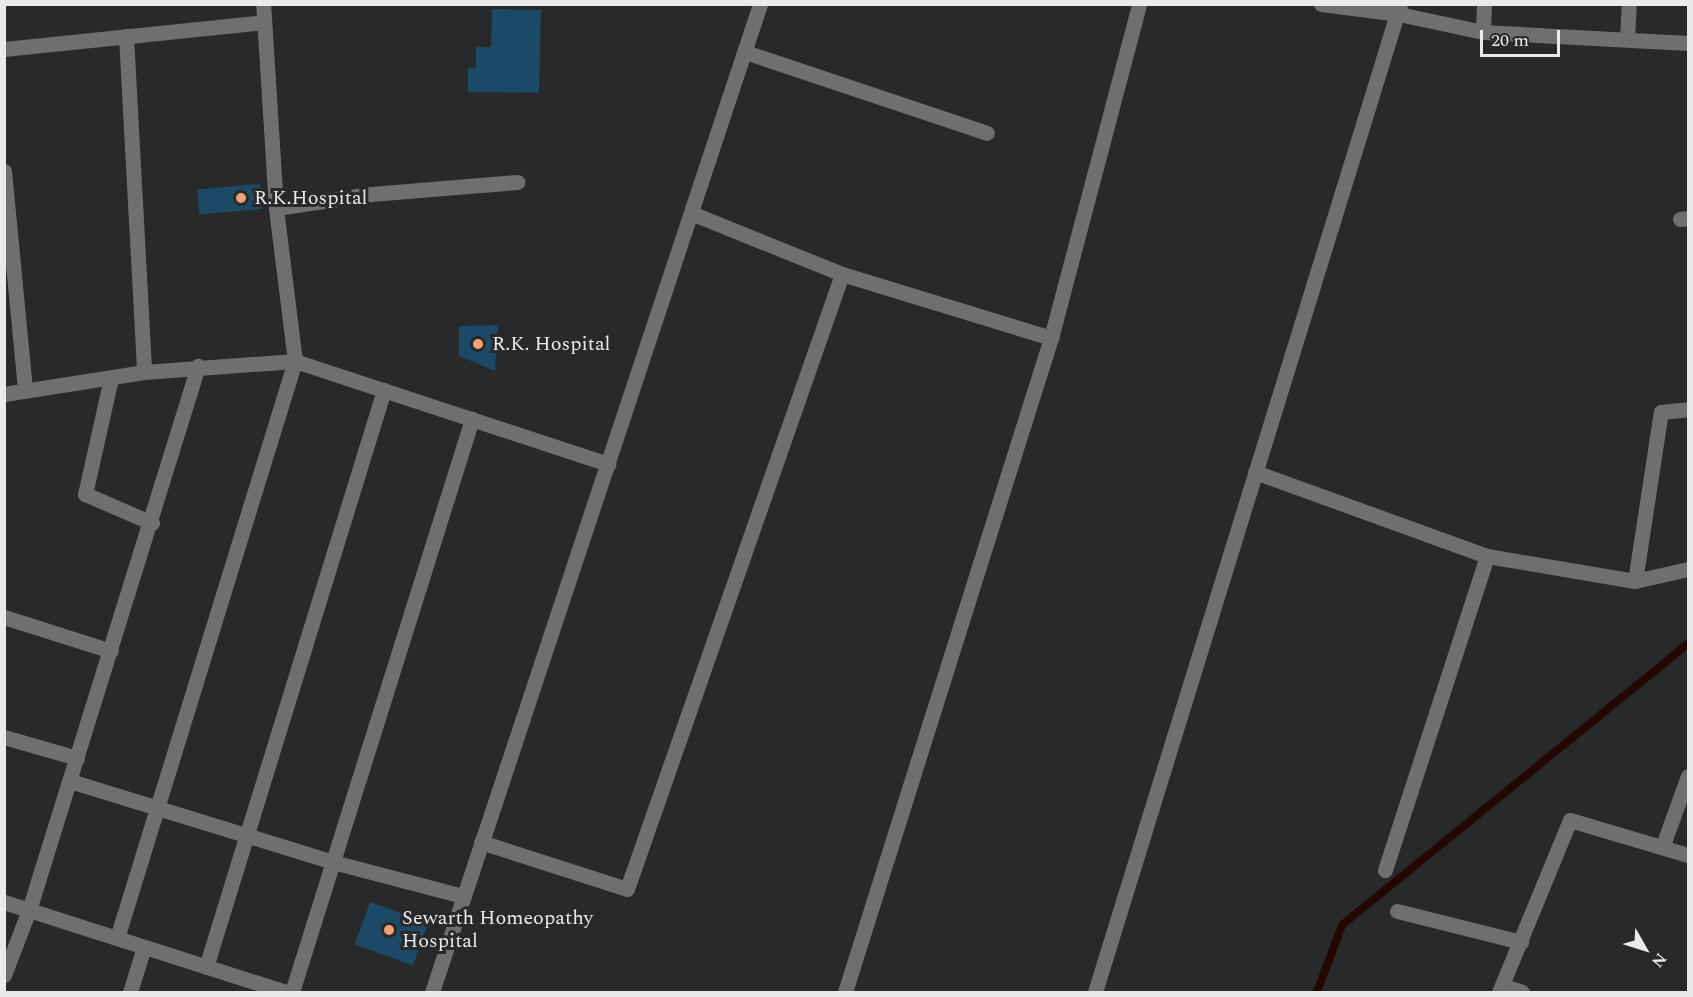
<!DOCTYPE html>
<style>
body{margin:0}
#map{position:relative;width:1693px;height:997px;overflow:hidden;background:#27292b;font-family:Spectral,serif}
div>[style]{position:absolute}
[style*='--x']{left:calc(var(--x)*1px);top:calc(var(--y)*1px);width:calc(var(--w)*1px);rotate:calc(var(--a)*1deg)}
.stream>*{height:8px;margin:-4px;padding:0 4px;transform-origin:4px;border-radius:4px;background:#230700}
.building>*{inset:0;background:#1c4966;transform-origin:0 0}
.minor>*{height:15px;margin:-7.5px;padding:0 7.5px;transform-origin:7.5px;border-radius:7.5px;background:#6e6f70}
.dots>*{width:16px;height:16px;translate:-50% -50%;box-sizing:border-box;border:3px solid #27292b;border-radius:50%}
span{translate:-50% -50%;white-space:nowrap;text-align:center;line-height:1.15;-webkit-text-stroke:6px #27292b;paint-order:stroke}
.poi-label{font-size:20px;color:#e9eaeb}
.left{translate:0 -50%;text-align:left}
.frame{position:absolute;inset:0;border:6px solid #e9eaeb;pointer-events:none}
.north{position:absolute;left:1615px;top:919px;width:60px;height:60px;-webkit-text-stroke:4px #27292b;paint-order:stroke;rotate:129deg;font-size:16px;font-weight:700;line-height:24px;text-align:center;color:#e9eaeb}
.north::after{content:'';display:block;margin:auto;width:21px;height:27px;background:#e9eaeb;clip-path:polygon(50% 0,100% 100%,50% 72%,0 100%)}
.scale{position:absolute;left:1480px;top:30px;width:80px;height:27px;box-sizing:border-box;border:3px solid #e9eaeb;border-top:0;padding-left:8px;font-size:18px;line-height:21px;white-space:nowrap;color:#e9eaeb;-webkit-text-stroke:4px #27292b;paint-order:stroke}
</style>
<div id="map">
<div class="stream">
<i style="--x:1317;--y:992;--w:72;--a:-69.5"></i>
<i style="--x:1342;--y:925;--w:446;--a:-39.1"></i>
</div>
<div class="building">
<i style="clip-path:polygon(492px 9px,541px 10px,539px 93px,468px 92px,468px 68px,476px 68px,476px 47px,491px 47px)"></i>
<i style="left:260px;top:184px;width:25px;height:63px;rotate:85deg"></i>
<i style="clip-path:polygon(498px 325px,495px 371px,459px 356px,459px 326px)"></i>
<i style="left:370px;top:902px;width:62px;height:45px;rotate:20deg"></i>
</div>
<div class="minor">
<i style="--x:1321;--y:4;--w:79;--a:7.3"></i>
<i style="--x:1399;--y:14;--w:86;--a:12.1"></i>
<i style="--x:1483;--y:32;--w:205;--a:3.1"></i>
<i style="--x:1483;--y:32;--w:28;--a:-88"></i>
<i style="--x:126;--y:36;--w:336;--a:86.9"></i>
<i style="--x:1627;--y:39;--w:35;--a:-87"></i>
<i style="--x:4;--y:49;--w:261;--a:-5.9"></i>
<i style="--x:745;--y:52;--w:255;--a:18.5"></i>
<i style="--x:4;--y:171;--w:220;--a:84.5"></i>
<i style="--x:276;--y:208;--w:96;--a:-8.4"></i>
<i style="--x:371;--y:194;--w:147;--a:-4.7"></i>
<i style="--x:691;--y:213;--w:163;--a:22"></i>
<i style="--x:842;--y:274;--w:219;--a:17"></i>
<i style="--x:1680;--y:219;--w:8;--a:-7"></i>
<i style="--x:111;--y:378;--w:119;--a:102.6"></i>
<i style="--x:85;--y:494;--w:73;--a:23.4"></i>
<i style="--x:4;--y:394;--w:142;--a:-8.9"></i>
<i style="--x:144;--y:372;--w:151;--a:-4.2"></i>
<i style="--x:295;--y:361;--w:154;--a:-97.1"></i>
<i style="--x:276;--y:208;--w:204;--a:-93.6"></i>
<i style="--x:1255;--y:472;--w:247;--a:19.9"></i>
<i style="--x:1487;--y:556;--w:150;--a:9.6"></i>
<i style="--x:1635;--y:581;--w:54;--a:-12.8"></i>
<i style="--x:1635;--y:581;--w:171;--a:-81.3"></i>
<i style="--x:1661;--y:412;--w:27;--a:-6"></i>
<i style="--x:4;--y:617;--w:112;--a:17.6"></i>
<i style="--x:4;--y:737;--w:76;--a:16"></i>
<i style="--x:70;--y:781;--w:275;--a:17.1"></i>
<i style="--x:333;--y:862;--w:134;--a:14.7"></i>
<i style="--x:481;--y:842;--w:153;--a:17.8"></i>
<i style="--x:627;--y:889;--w:651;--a:-70.73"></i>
<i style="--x:1663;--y:845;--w:73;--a:-70.1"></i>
<i style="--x:1385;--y:870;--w:330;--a:-72"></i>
<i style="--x:4;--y:902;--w:296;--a:17.7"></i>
<i style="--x:1397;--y:911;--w:128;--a:14"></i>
<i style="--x:117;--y:938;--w:604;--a:-72.86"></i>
<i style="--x:295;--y:361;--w:330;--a:18.2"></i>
<i style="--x:206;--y:967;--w:604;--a:-72.86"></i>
<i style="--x:4;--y:975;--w:70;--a:-69"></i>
<i style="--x:29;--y:910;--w:570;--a:-72.74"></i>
<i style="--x:1502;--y:985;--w:21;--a:19"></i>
<i style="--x:130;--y:992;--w:47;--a:-72.7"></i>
<i style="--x:292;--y:992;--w:601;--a:-72.56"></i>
<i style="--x:432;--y:992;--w:1041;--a:-71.63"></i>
<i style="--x:845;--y:992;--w:686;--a:-72.52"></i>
<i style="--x:1051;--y:338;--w:345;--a:-75.2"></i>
<i style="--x:1095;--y:992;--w:1034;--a:-72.84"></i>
<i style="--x:1499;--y:992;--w:186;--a:-67.6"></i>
<i style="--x:1570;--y:820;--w:123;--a:16.5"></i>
</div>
<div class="dots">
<i style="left:241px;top:198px;background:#f0a279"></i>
<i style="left:478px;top:344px;background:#f0a279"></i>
<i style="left:389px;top:930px;background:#f0a279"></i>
</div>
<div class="poi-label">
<span class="left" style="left:254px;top:198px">R.K.Hospital</span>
<span class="left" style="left:492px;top:344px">R.K. Hospital</span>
<span class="left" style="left:402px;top:930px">Sewarth Homeopathy<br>Hospital</span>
</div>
<div class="frame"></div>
<div class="north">N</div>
<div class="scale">20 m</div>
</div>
